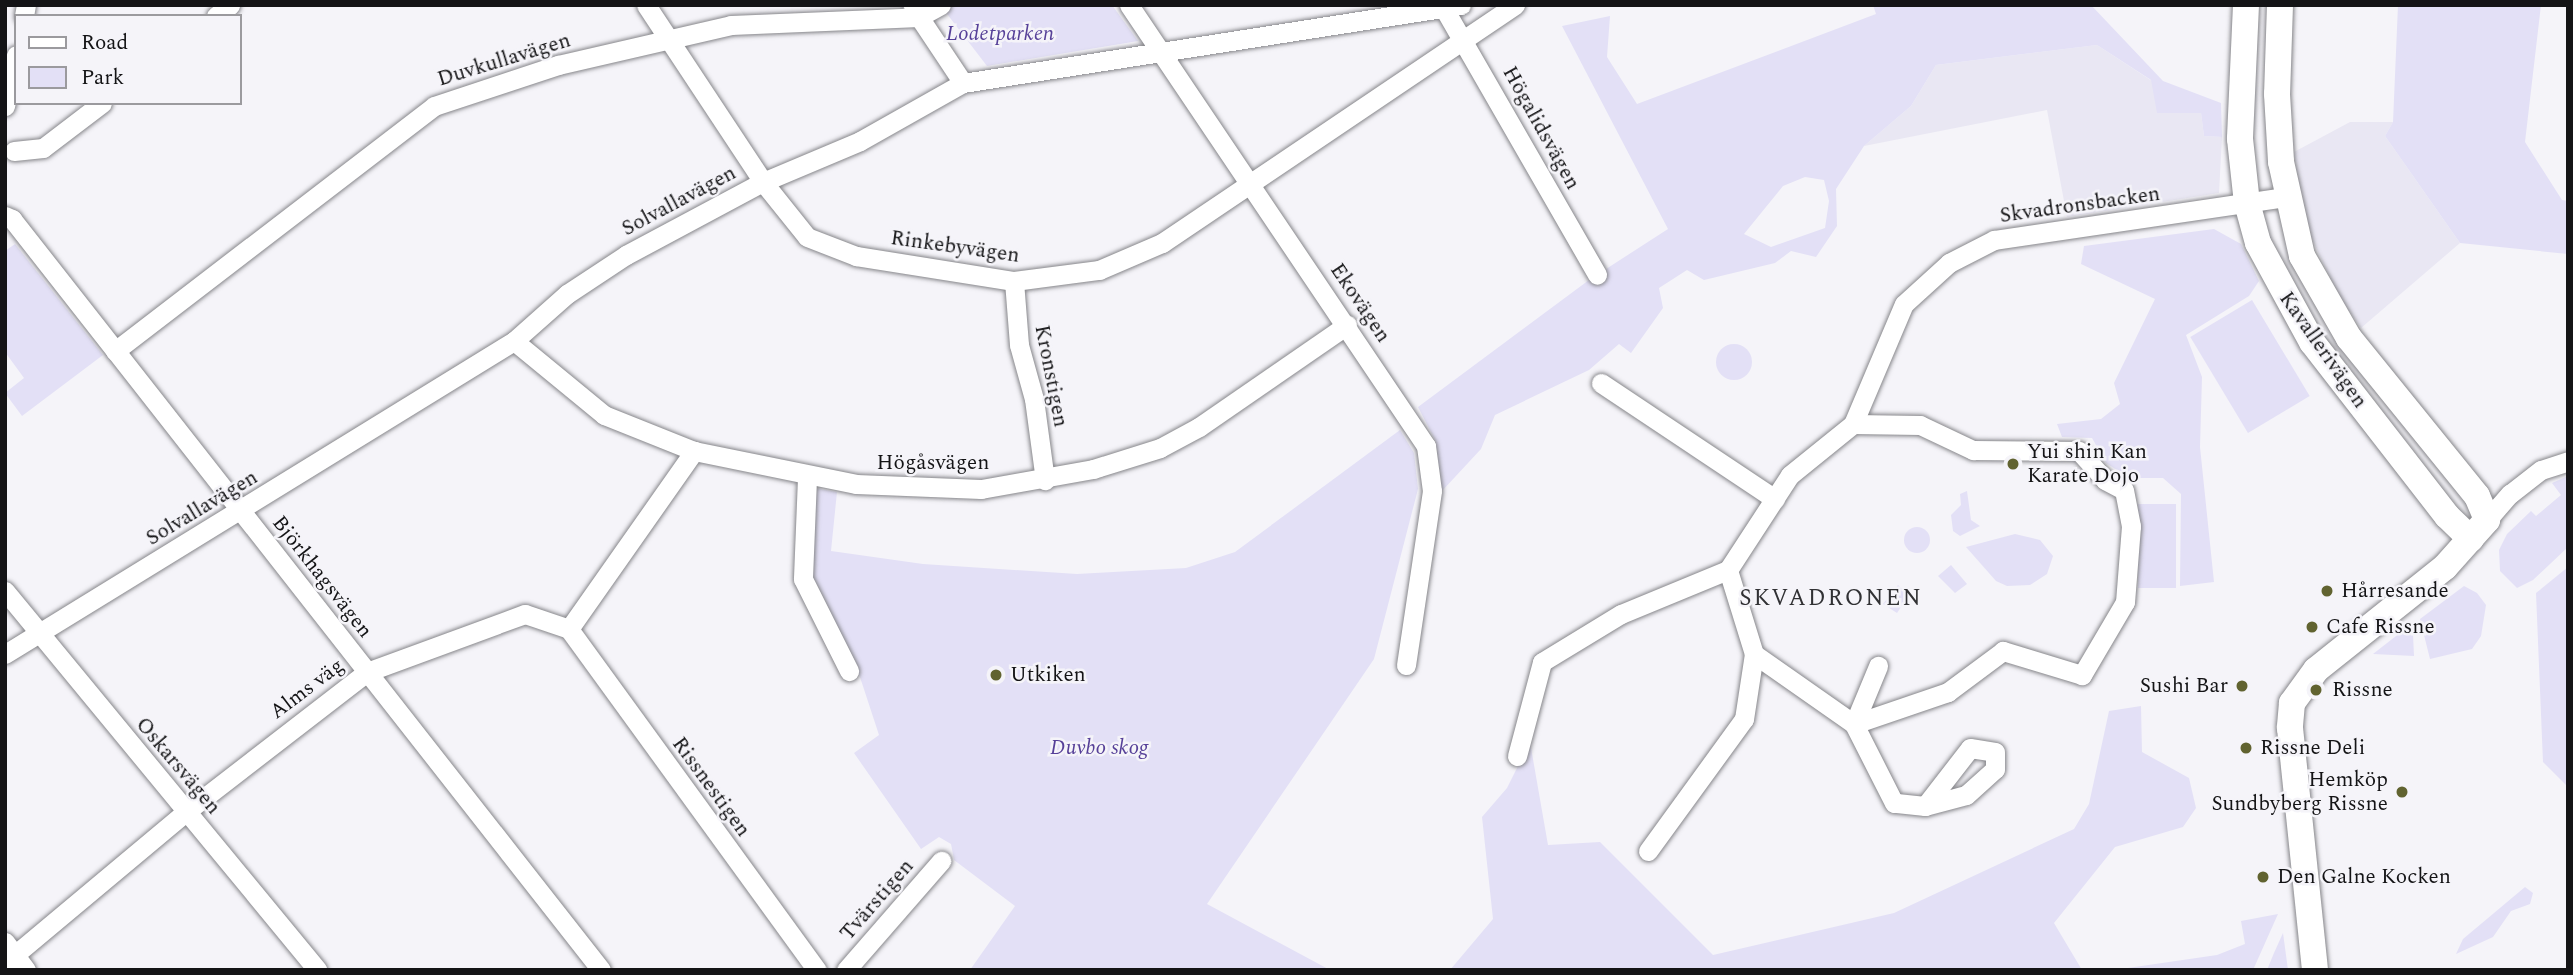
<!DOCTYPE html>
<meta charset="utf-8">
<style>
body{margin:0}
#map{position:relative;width:2573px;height:975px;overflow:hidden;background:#f5f4f9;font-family:Spectral,serif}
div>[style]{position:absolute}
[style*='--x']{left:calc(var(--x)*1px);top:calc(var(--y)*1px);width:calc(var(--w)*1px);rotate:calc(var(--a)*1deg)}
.built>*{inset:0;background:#e9e7f3}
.green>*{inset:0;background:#e3e0f6;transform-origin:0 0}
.round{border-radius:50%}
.roads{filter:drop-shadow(0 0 2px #86868a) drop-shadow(0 0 2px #86868a)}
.street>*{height:19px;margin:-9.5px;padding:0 9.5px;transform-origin:9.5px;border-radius:9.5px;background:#fff}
.secondary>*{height:26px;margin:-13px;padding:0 13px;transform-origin:13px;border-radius:13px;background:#fff}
.dots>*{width:19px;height:19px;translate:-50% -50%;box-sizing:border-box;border:4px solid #f5f4f9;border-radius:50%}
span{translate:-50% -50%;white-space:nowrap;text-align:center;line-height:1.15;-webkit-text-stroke:5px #f5f4f9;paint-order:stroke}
.park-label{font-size:21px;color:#564098;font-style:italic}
.street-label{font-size:21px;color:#141416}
.poi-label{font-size:21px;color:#141416}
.left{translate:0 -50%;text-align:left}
.right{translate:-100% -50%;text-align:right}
.neighbourhood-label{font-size:23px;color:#313134;letter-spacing:2px}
.frame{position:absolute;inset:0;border:7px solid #141416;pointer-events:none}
.legend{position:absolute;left:14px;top:14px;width:228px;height:91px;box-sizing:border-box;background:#f5f4f9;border:2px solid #9b9a9e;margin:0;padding:9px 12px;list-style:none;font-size:21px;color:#141416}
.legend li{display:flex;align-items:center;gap:14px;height:35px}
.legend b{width:35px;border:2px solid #9b9a9e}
</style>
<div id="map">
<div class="built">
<i style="clip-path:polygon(2097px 45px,2201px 113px,2204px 136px,2222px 137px,2219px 193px,2067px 217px,2047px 110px,1864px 146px,1911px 106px,1936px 65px)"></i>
<i style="clip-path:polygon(2350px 122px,2393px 122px,2385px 136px,2460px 243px,2361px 328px,2339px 296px,2301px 216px,2294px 152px)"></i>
</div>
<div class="green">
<i style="clip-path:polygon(953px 5px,1112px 5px,1138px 41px,987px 66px,944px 10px)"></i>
<i style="clip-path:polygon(evenodd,1873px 5px,2091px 5px,2163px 81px,2221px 103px,2222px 137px,2204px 136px,2201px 113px,2157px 113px,2151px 80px,2097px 45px,1936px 65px,1911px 106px,1864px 146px,1836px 189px,1837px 226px,1816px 257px,1791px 251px,1775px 263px,1704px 280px,1687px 270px,1659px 288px,1663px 308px,1631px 353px,1619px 344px,1589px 370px,1495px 415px,1481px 449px,1442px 491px,1435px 440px,1418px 407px,1589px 280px,1668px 229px,1562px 26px,1610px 16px,1607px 57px,1637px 104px,1876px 14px,1873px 5px,1805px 177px,1824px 180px,1829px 201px,1825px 228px,1771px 247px,1744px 234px,1783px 186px,1805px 177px)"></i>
<i style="clip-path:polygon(2398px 5px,2541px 5px,2525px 142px,2562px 200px,2568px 201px,2568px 254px,2460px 243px,2385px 136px,2393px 122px)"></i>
<i style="clip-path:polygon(2214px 229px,2241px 244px,2259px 281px,2249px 296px,2186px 335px,2202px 377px,2200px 447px,2214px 582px,2180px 586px,2181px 494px,2163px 478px,2129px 478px,2106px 463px,2092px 438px,2062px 437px,2057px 424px,2101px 419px,2120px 404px,2114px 383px,2155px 299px,2081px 264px,2084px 246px)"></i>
<i style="clip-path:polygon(15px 244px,103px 355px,22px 416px,5px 393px,24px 378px,5px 352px,5px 251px)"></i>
<i style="left:2252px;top:300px;width:112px;height:72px;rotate:59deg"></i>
<i class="round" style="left:1716px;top:344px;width:36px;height:36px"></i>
<i style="clip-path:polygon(1400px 430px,1414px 453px,1418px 489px,1374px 659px,1207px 904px,1330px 970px,970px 970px,1015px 906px,954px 860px,951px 844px,939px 837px,921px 849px,854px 753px,879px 735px,857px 668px,811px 575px,814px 488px,837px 492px,831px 551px,923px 564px,1077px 574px,1186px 568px,1235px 552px)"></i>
<i style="clip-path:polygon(2568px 476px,2568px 547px,2533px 580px,2517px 588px,2500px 571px,2499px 550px,2507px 534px,2531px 511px,2536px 516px,2561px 495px,2552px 483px)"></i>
<i style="clip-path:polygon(1967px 491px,1971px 520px,1980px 526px,1960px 536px,1953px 531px,1951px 515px,1961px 505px,1960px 494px)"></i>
<i style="left:2138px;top:504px;width:38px;height:84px"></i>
<i class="round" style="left:1904px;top:527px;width:26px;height:26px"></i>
<i style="clip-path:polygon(2015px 534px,2040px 540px,2053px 556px,2047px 574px,2030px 585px,2007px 586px,1996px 581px,1966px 547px)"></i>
<i style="clip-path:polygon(1951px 565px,1967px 584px,1955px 593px,1938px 576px)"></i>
<i style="clip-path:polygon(2568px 567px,2568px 787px,2543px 762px,2536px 593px)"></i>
<i style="clip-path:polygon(1898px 585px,1909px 595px,1897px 613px,1883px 604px)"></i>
<i style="clip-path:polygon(2464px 586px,2477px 593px,2486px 605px,2481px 636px,2472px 649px,2430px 659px,2420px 619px)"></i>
<i style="clip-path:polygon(2405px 629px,2413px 635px,2414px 656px,2373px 654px)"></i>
<i style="clip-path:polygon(2141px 706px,2142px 752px,2189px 778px,2196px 808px,2183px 827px,2115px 847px,2054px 923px,2082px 970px,1450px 970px,1493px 919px,1482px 817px,1507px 788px,1530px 742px,1548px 845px,1600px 842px,1713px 955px,1894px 913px,2074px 829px,2089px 804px,2109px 711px)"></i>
<i style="clip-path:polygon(2525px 887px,2533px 893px,2530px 904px,2511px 911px,2493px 937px,2456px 954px,2463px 939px)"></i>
<i style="clip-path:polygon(2278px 914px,2253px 970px,2114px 970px,2217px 955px,2245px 944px,2241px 921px)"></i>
<i style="clip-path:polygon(2283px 933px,2288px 970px,2267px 970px,2274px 953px)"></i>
</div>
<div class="roads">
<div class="street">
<i style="--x:646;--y:5;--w:212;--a:56.5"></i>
<i style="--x:763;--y:182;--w:70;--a:51.3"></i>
<i style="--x:807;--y:237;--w:53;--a:21.2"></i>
<i style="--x:856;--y:256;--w:160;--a:9"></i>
<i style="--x:1014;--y:281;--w:86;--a:-7.4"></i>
<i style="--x:1099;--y:270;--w:69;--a:-23.2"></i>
<i style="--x:1162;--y:243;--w:426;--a:-34"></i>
<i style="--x:1129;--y:5;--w:532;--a:56.04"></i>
<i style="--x:1426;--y:446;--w:45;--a:82.4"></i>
<i style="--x:1432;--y:491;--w:176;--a:98.5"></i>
<i style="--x:1442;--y:5;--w:311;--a:60.1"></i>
<i style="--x:913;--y:8;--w:90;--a:56.3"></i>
<i style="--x:24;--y:16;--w:11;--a:-80"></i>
<i style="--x:216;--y:16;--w:18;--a:-38"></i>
<i style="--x:5;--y:106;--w:52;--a:-77.8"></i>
<i style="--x:14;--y:151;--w:29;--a:-6"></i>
<i style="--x:43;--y:148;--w:74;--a:-37.3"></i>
<i style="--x:5;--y:216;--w:8;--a:23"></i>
<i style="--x:12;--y:219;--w:954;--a:51.89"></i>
<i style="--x:1014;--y:281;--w:64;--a:85.5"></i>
<i style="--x:1019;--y:345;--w:56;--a:74.5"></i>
<i style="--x:1034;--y:399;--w:82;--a:82.3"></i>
<i style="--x:514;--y:341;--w:117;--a:39.4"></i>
<i style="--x:604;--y:415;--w:97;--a:21.8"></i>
<i style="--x:694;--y:451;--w:165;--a:11.5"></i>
<i style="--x:856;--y:484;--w:125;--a:2.3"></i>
<i style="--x:981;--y:489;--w:114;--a:-10.1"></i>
<i style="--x:1093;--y:469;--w:70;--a:-17.4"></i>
<i style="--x:1160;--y:448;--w:44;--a:-28.3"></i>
<i style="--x:1199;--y:427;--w:180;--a:-34.6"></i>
<i style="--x:115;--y:351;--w:402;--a:-37.5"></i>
<i style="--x:434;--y:106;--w:131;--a:-18.3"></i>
<i style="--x:558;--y:65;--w:178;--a:-13"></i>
<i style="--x:731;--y:25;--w:188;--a:-2.4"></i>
<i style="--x:919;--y:17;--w:25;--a:-29"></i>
<i style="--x:1601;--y:383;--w:209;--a:33.7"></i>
<i style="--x:1853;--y:424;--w:67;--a:0.9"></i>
<i style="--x:1920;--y:425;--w:59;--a:25.3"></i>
<i style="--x:1973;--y:450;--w:106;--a:0.5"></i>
<i style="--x:2079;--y:451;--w:39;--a:48"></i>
<i style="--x:2105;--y:480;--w:21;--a:28"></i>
<i style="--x:2124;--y:490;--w:37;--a:79"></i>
<i style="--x:2131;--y:526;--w:76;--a:94.5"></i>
<i style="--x:2125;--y:602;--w:85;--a:120.5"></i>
<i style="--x:2082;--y:675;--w:83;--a:-163.1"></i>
<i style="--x:2003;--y:651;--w:69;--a:143.3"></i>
<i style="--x:1948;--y:692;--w:99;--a:161.2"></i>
<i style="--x:807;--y:478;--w:101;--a:92.3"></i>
<i style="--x:803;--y:579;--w:103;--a:63.4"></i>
<i style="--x:2487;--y:520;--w:35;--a:-49"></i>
<i style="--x:2510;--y:494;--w:39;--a:-38"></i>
<i style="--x:2541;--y:470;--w:28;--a:-18"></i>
<i style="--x:5;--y:591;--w:491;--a:50.5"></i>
<i style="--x:569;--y:629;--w:422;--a:54"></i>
<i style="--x:5;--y:654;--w:598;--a:-31.59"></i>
<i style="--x:514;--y:341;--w:71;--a:-41.6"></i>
<i style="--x:567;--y:294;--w:71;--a:-33.5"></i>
<i style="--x:626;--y:255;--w:155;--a:-28.1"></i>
<i style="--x:763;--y:182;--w:105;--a:-22.9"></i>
<i style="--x:860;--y:141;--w:118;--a:-29.4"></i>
<i style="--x:963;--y:83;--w:504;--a:-8.9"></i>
<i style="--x:1854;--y:724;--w:63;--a:-67.5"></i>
<i style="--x:1517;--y:756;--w:97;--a:-75.1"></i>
<i style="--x:1542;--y:662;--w:92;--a:-31.3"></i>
<i style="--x:1621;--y:614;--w:116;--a:-22.4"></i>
<i style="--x:1925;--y:806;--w:73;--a:-52.2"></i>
<i style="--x:1970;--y:748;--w:25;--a:9"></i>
<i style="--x:1995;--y:752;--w:17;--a:90"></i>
<i style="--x:1995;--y:769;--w:39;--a:138"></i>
<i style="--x:1966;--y:795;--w:42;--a:165"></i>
<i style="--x:1925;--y:806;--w:31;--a:-174"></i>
<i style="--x:1894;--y:803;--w:89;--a:-116.9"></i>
<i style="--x:1854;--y:724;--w:122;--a:-145"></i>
<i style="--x:1754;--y:654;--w:88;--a:-107.2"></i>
<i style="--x:1728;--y:570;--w:113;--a:-56.9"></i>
<i style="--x:1790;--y:475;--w:81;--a:-39"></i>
<i style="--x:1853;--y:424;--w:130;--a:-67"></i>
<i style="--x:1904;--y:304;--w:61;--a:-42.3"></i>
<i style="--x:1949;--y:263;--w:51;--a:-27.1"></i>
<i style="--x:1994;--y:240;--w:295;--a:-8.4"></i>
<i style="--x:1648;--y:851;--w:163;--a:-54"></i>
<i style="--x:1744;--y:719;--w:66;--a:-81.3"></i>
<i style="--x:5;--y:942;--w:35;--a:53"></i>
<i style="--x:5;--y:963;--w:237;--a:-39.9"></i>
<i style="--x:187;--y:811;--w:227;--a:-37.7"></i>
<i style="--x:367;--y:672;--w:168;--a:-20.2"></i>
<i style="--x:525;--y:614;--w:46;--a:18.8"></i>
<i style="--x:569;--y:629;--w:218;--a:-54.9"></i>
<i style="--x:846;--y:970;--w:145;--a:-48.9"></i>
</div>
<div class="secondary">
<i style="--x:2246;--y:5;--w:134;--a:92.6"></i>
<i style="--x:2240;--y:139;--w:64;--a:83.8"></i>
<i style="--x:2247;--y:203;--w:41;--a:74.6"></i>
<i style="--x:2258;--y:243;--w:113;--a:61.4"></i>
<i style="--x:2312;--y:342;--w:220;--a:52.2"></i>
<i style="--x:2447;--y:516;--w:33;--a:44"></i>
<i style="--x:2280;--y:5;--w:89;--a:91.9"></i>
<i style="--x:2277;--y:94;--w:68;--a:86.6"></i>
<i style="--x:2281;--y:162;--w:96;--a:77.4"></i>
<i style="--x:2302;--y:256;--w:95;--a:60.2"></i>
<i style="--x:2349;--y:338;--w:203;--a:51"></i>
<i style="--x:2477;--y:496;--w:26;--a:67"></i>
<i style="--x:2487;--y:520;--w:63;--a:131.8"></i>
<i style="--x:2445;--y:567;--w:165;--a:141.4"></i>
<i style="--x:2316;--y:670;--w:41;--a:126"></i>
<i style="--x:2292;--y:703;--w:25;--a:95"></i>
<i style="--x:2290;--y:728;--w:243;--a:84.1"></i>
</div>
</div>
<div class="dots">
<i style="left:2013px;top:464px;background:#616330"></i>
<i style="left:2327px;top:591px;background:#616330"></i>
<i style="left:2312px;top:627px;background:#616330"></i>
<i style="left:996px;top:675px;background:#616330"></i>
<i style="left:2242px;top:686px;background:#616330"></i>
<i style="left:2316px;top:690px;background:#616330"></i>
<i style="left:2246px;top:748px;background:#616330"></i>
<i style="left:2402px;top:792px;background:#616330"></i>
<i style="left:2263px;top:877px;background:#616330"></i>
</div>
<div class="park-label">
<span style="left:1000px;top:34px">Lodetparken</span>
<span style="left:1099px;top:748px">Duvbo skog</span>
</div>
<div class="street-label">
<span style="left:504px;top:60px;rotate:-17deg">Duvkullavägen</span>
<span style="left:1541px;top:128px;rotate:61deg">Högalidsvägen</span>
<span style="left:679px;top:201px;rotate:-28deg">Solvallavägen</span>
<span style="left:2080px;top:205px;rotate:-8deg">Skvadronsbacken</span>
<span style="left:955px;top:247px;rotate:8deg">Rinkebyvägen</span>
<span style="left:1360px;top:303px;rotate:56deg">Ekovägen</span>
<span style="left:2323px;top:350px;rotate:55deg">Kavallerivägen</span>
<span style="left:1051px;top:376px;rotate:79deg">Kronstigen</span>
<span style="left:933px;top:463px">Högåsvägen</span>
<span style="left:202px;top:508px;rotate:-31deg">Solvallavägen</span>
<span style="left:322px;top:577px;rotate:52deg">Björkhagsvägen</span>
<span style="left:307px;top:689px;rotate:-37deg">Alms väg</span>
<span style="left:178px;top:766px;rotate:50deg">Oskarsvägen</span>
<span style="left:711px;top:787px;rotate:54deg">Rissnestigen</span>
<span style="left:877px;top:900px;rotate:-49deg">Tvärstigen</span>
</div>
<div class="poi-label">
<span class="left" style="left:2027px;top:464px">Yui shin Kan<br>Karate Dojo</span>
<span class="left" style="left:2341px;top:591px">Hårresande</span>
<span class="left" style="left:2326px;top:627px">Cafe Rissne</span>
<span class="left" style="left:1010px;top:675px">Utkiken</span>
<span class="right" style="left:2228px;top:686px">Sushi Bar</span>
<span class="left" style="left:2332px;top:690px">Rissne</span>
<span class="left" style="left:2260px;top:748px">Rissne Deli</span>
<span class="right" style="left:2388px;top:792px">Hemköp<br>Sundbyberg Rissne</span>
<span class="left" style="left:2277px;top:877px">Den Galne Kocken</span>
</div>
<div class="neighbourhood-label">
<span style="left:1831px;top:599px">SKVADRONEN</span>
</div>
<div class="frame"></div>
<ul class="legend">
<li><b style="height:9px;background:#fff"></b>Road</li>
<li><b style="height:19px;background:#e3e0f6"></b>Park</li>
</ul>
</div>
